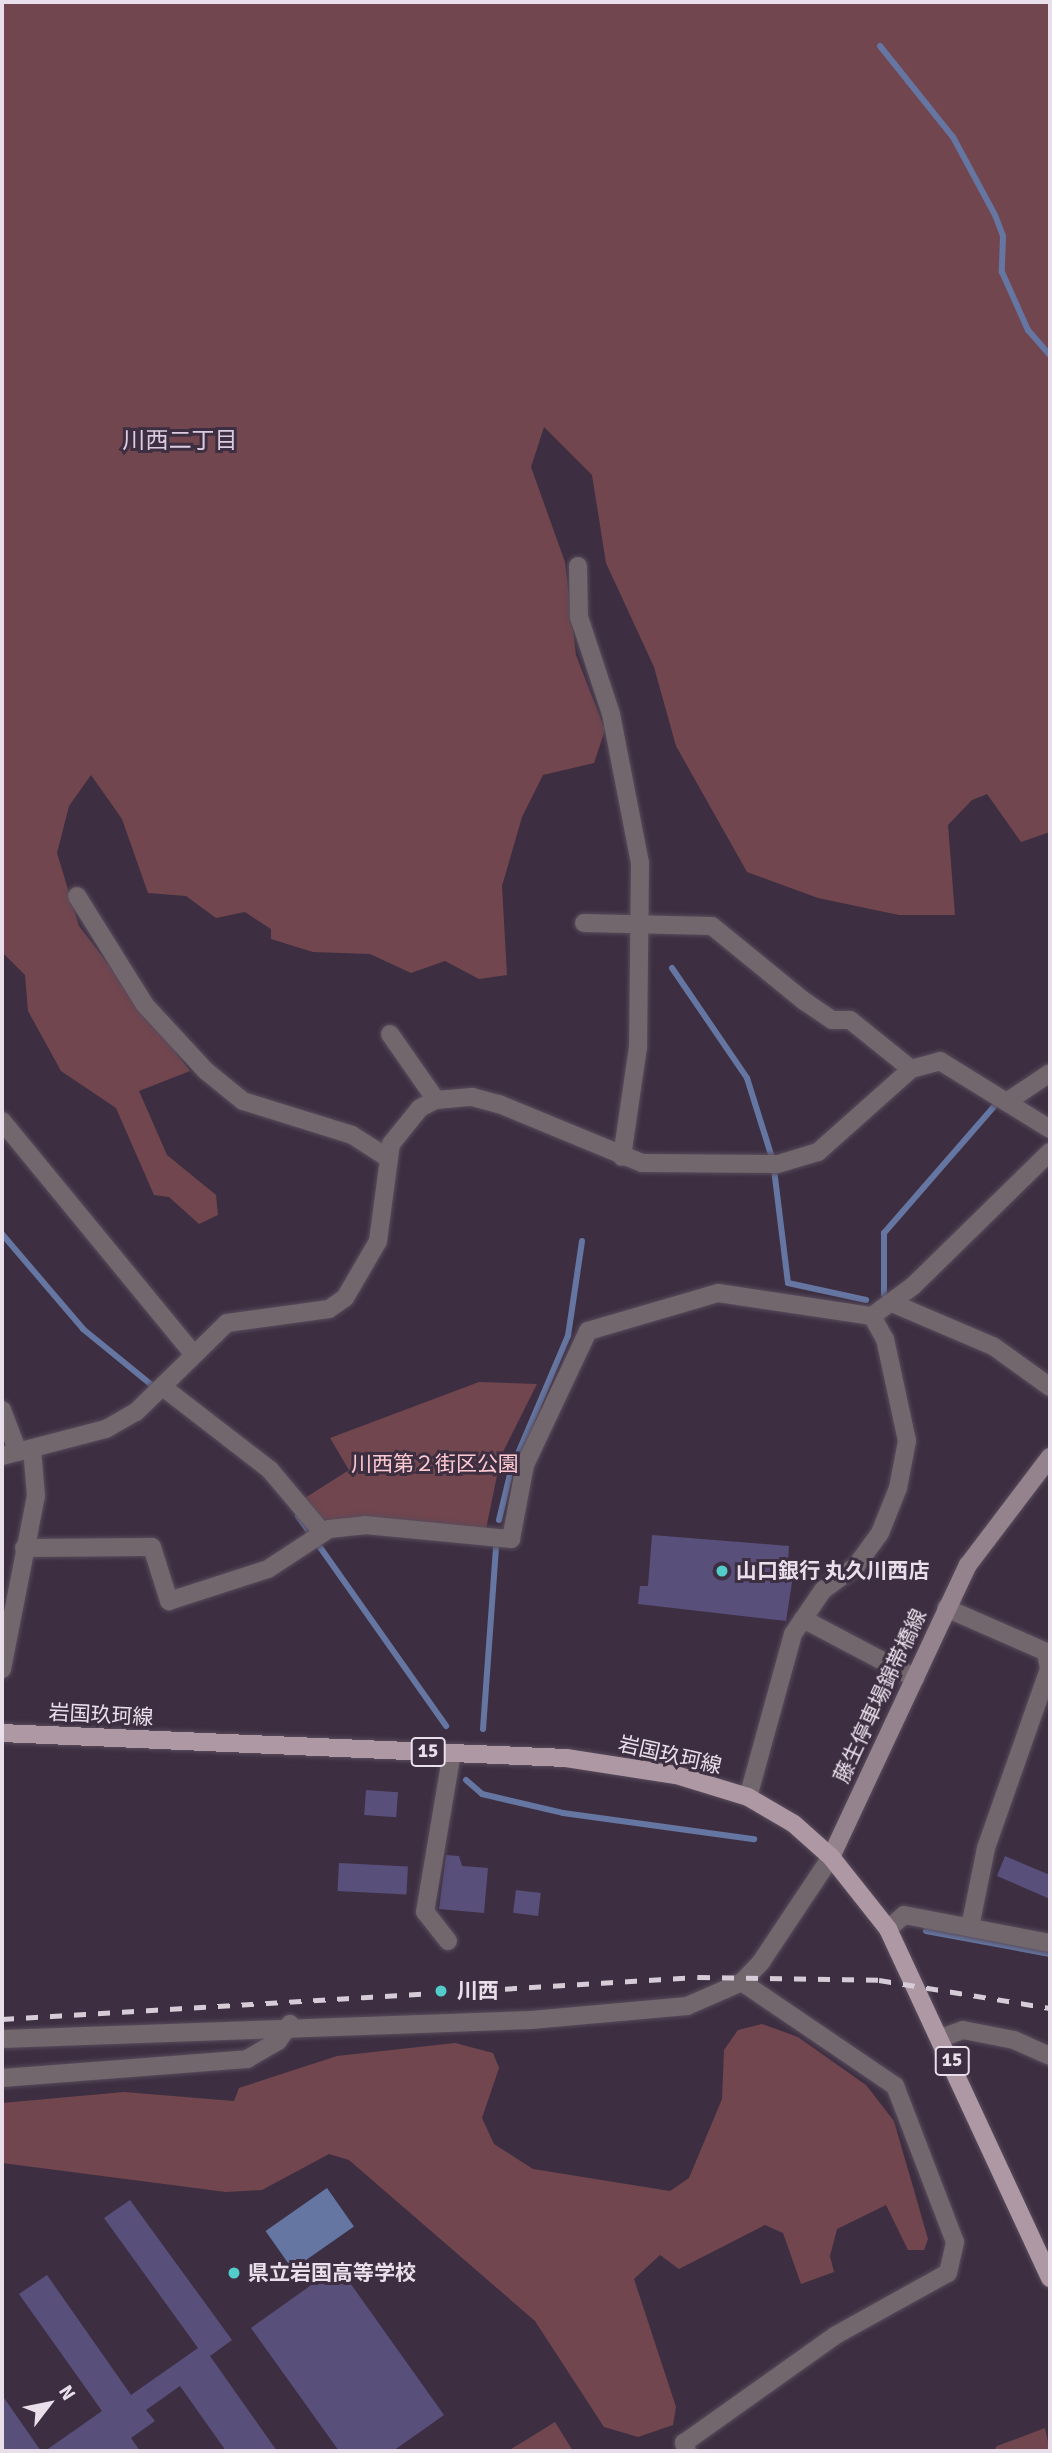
<!DOCTYPE html>
<meta charset="utf-8">
<style>
body{margin:0}
#map{position:relative;width:1052px;height:2453px;overflow:hidden;background:#3d2f41;font-family:Signika,"Noto Sans JP",sans-serif}
div>[style]{position:absolute}
[style*='--x']{left:calc(var(--x)*1px);top:calc(var(--y)*1px);width:calc(var(--w)*1px);rotate:calc(var(--a)*1deg)}
.green>*{inset:0;background:#72464e}
.water>*{inset:0;background:#6576a2;transform-origin:0 0}
.stream>*{height:6px;margin:-3px;padding:0 3px;transform-origin:3px;border-radius:3px;background:#6576a2}
.building>*{inset:0;background:#584f7b;transform-origin:0 0}
.roads{filter:drop-shadow(0 0 2px #584b5c) drop-shadow(0 0 2px #584b5c)}
.minor>*{height:18px;margin:-9px;padding:0 9px;transform-origin:9px;border-radius:9px;background:#72676d}
.tertiary>*{height:18px;margin:-9px;padding:0 9px;transform-origin:9px;border-radius:9px;background:#72676d}
.secondary>*{height:18px;margin:-9px;padding:0 9px;transform-origin:9px;border-radius:9px;background:#94838c}
.primary>*{height:18px;margin:-9px;padding:0 9px;transform-origin:9px;border-radius:9px;background:#ae98a4}
.rail>*{height:5px;margin-top:-2.5px;transform-origin:0;background:repeating-linear-gradient(90deg,#d5ccd7 0 12px,transparent 0 24px)}
.dots>*{width:19px;height:19px;translate:-50% -50%;box-sizing:border-box;border:4px solid #3d2f41;border-radius:50%}
span{translate:-50% -50%;white-space:nowrap;text-align:center;line-height:1.15;-webkit-text-stroke:6px #3d2f41;paint-order:stroke}
.shield-label span{padding:2px 5px;background:#3d2f41;border:2px solid;border-radius:5px;-webkit-text-stroke-width:0}
.shield-label{font-size:19px;color:#e8dfea;font-weight:700}
.park-label{font-size:21px;color:#fdc9d1}
.poi-label{font-size:21px;color:#e8dfea;font-weight:700}
.left{translate:0 -50%;text-align:left}
.street-label{font-size:21px;color:#e8dfea}
.neighbourhood-label{font-size:23px;color:#dccbe1}
.frame{position:absolute;inset:0;border:4px solid #e8dfea;pointer-events:none}
.north{position:absolute;left:14px;top:2369px;width:70px;height:70px;-webkit-text-stroke:5px #3d2f41;paint-order:stroke;rotate:58deg;font-size:19px;font-weight:700;line-height:28px;text-align:center;color:#e8dfea}
.north::after{content:'';display:block;margin:auto;width:24px;height:32px;background:#e8dfea;clip-path:polygon(50% 0,100% 100%,50% 72%,0 100%)}
</style>
<div id="map">
<div class="green">
<i style="clip-path:polygon(2px 2px,1050px 2px,1050px 832px,1021px 842px,987px 794px,972px 800px,948px 825px,955px 915px,899px 915px,818px 898px,747px 872px,676px 746px,654px 667px,606px 563px,592px 475px,544px 427px,531px 467px,565px 562px,576px 655px,605px 730px,594px 763px,543px 775px,522px 817px,502px 886px,507px 975px,479px 979px,445px 961px,411px 973px,370px 954px,313px 952px,271px 939px,271px 929px,245px 912px,216px 918px,186px 896px,148px 893px,122px 819px,91px 775px,69px 806px,57px 853px,79px 926px,190px 1071px,139px 1091px,167px 1155px,216px 1195px,218px 1215px,199px 1224px,169px 1197px,154px 1195px,116px 1108px,61px 1071px,28px 1011px,25px 975px,2px 952px)"></i>
<i style="clip-path:polygon(479px 1382px,537px 1384px,501px 1456px,485px 1534px,318px 1519px,305px 1498px,349px 1470px,330px 1438px)"></i>
<i style="clip-path:polygon(762px 2024px,798px 2037px,866px 2085px,894px 2121px,928px 2239px,924px 2250px,908px 2250px,886px 2205px,837px 2229px,830px 2256px,834px 2272px,801px 2284px,783px 2233px,765px 2225px,679px 2269px,660px 2255px,634px 2279px,676px 2407px,673px 2425px,638px 2437px,604px 2427px,535px 2321px,349px 2160px,329px 2154px,262px 2190px,226px 2192px,2px 2163px,2px 2103px,124px 2092px,234px 2101px,239px 2088px,337px 2056px,455px 2043px,493px 2053px,499px 2068px,482px 2118px,494px 2144px,533px 2169px,670px 2191px,689px 2178px,722px 2099px,724px 2050px,738px 2030px)"></i>
<i style="clip-path:polygon(555px 2422px,573px 2451px,508px 2451px)"></i>
<i style="clip-path:polygon(1045px 2428px,1050px 2451px,994px 2451px,997px 2446px)"></i>
</div>
<div class="water">
<i style="left:327px;top:2188px;width:47px;height:75px;rotate:55deg"></i>
</div>
<div class="stream">
<i style="--x:880;--y:46;--w:117;--a:51.3"></i>
<i style="--x:953;--y:137;--w:89;--a:61.7"></i>
<i style="--x:995;--y:215;--w:22;--a:69"></i>
<i style="--x:1003;--y:236;--w:36;--a:92"></i>
<i style="--x:1002;--y:272;--w:64;--a:65.9"></i>
<i style="--x:1028;--y:330;--w:33;--a:49"></i>
<i style="--x:672;--y:968;--w:133;--a:55.7"></i>
<i style="--x:747;--y:1078;--w:87;--a:72.6"></i>
<i style="--x:773;--y:1161;--w:123;--a:83"></i>
<i style="--x:788;--y:1283;--w:80;--a:12.3"></i>
<i style="--x:2;--y:1234;--w:125;--a:49.5"></i>
<i style="--x:83;--y:1329;--w:92;--a:39.2"></i>
<i style="--x:884;--y:1295;--w:62;--a:-90"></i>
<i style="--x:884;--y:1233;--w:171;--a:-49"></i>
<i style="--x:298;--y:1516;--w:257;--a:54.8"></i>
<i style="--x:499;--y:1520;--w:51;--a:-76.5"></i>
<i style="--x:511;--y:1470;--w:146;--a:-67"></i>
<i style="--x:568;--y:1336;--w:96;--a:-81.6"></i>
<i style="--x:483;--y:1729;--w:181;--a:-85.9"></i>
<i style="--x:466;--y:1780;--w:21;--a:41"></i>
<i style="--x:482;--y:1794;--w:83;--a:13.2"></i>
<i style="--x:563;--y:1813;--w:193;--a:7.8"></i>
<i style="--x:926;--y:1931;--w:126;--a:10.5"></i>
</div>
<div class="building">
<i style="clip-path:polygon(652px 1535px,789px 1546px,788px 1563px,795px 1563px,786px 1621px,638px 1604px,640px 1586px,648px 1586px)"></i>
<i style="left:366px;top:1790px;width:32px;height:25px;rotate:4deg"></i>
<i style="clip-path:polygon(446px 1855px,459px 1856px,462px 1866px,488px 1868px,484px 1913px,439px 1909px)"></i>
<i style="clip-path:polygon(1005px 1856px,1050px 1875px,1050px 1899px,997px 1876px)"></i>
<i style="left:339px;top:1863px;width:69px;height:28px;rotate:3deg"></i>
<i style="left:516px;top:1890px;width:25px;height:23px;rotate:7deg"></i>
<i style="clip-path:polygon(130px 2200px,232px 2340px,210px 2356px,277px 2451px,226px 2451px,180px 2386px,146px 2410px,155px 2421px,131px 2438px,140px 2451px,45px 2451px,102px 2411px,19px 2294px,47px 2275px,131px 2395px,198px 2348px,104px 2218px)"></i>
<i style="clip-path:polygon(338px 2266px,444px 2415px,393px 2451px,339px 2451px,251px 2328px)"></i>
<i style="clip-path:polygon(2px 2395px,41px 2451px,2px 2451px)"></i>
</div>
<div class="roads">
<div class="minor">
<i style="--x:578;--y:566;--w:51;--a:88.9"></i>
<i style="--x:579;--y:617;--w:102;--a:71.7"></i>
<i style="--x:611;--y:714;--w:152;--a:79"></i>
<i style="--x:640;--y:863;--w:184;--a:90.6"></i>
<i style="--x:638;--y:1047;--w:111;--a:98.3"></i>
<i style="--x:77;--y:896;--w:128;--a:58"></i>
<i style="--x:145;--y:1005;--w:90;--a:47.3"></i>
<i style="--x:206;--y:1071;--w:48;--a:39"></i>
<i style="--x:243;--y:1101;--w:114;--a:17.3"></i>
<i style="--x:352;--y:1135;--w:43;--a:32.6"></i>
<i style="--x:584;--y:923;--w:128;--a:1.3"></i>
<i style="--x:712;--y:926;--w:119;--a:39.2"></i>
<i style="--x:804;--y:1001;--w:34;--a:34"></i>
<i style="--x:832;--y:1020;--w:18;--a:0"></i>
<i style="--x:850;--y:1020;--w:78;--a:38.8"></i>
<i style="--x:390;--y:1034;--w:80;--a:55.1"></i>
<i style="--x:1008;--y:1101;--w:50;--a:-33.7"></i>
<i style="--x:2;--y:1121;--w:299;--a:50.6"></i>
<i style="--x:892;--y:1303;--w:110;--a:23.1"></i>
<i style="--x:993;--y:1346;--w:70;--a:35.7"></i>
<i style="--x:872;--y:1316;--w:51;--a:-36.2"></i>
<i style="--x:913;--y:1286;--w:192;--a:-44.4"></i>
<i style="--x:164;--y:1388;--w:134;--a:37.7"></i>
<i style="--x:270;--y:1470;--w:82;--a:49.9"></i>
<i style="--x:2;--y:1410;--w:45;--a:69.1"></i>
<i style="--x:2;--y:1456;--w:107;--a:-14.6"></i>
<i style="--x:106;--y:1429;--w:34;--a:-30"></i>
<i style="--x:136;--y:1412;--w:127;--a:-44.4"></i>
<i style="--x:227;--y:1323;--w:103;--a:-7.8"></i>
<i style="--x:329;--y:1309;--w:19;--a:-35"></i>
<i style="--x:345;--y:1298;--w:66;--a:-59.9"></i>
<i style="--x:378;--y:1241;--w:98;--a:-82.4"></i>
<i style="--x:391;--y:1144;--w:46;--a:-51.1"></i>
<i style="--x:420;--y:1108;--w:18;--a:-27"></i>
<i style="--x:436;--y:1100;--w:36;--a:-5"></i>
<i style="--x:472;--y:1097;--w:28;--a:15"></i>
<i style="--x:499;--y:1104;--w:155;--a:22.4"></i>
<i style="--x:642;--y:1163;--w:136;--a:0.4"></i>
<i style="--x:778;--y:1164;--w:42;--a:-16.7"></i>
<i style="--x:818;--y:1152;--w:125;--a:-41.7"></i>
<i style="--x:911;--y:1069;--w:30;--a:-15"></i>
<i style="--x:940;--y:1061;--w:129;--a:31.7"></i>
<i style="--x:24;--y:1548;--w:128;--a:-0.4"></i>
<i style="--x:152;--y:1547;--w:57;--a:72.5"></i>
<i style="--x:169;--y:1601;--w:104;--a:-17.9"></i>
<i style="--x:268;--y:1569;--w:73;--a:-33.3"></i>
<i style="--x:329;--y:1529;--w:36;--a:-6"></i>
<i style="--x:365;--y:1525;--w:147;--a:5.5"></i>
<i style="--x:511;--y:1539;--w:75;--a:-79.3"></i>
<i style="--x:525;--y:1465;--w:148;--a:-64.8"></i>
<i style="--x:588;--y:1331;--w:135;--a:-16.3"></i>
<i style="--x:718;--y:1293;--w:156;--a:8.5"></i>
<i style="--x:872;--y:1316;--w:26;--a:61"></i>
<i style="--x:885;--y:1339;--w:104;--a:77.8"></i>
<i style="--x:907;--y:1441;--w:48;--a:100.8"></i>
<i style="--x:898;--y:1488;--w:48;--a:111.8"></i>
<i style="--x:880;--y:1533;--w:41;--a:126"></i>
<i style="--x:856;--y:1566;--w:41;--a:144"></i>
<i style="--x:823;--y:1590;--w:53;--a:124.3"></i>
<i style="--x:793;--y:1634;--w:169;--a:105.4"></i>
<i style="--x:946;--y:1608;--w:109;--a:23.7"></i>
<i style="--x:1046;--y:1652;--w:17;--a:80"></i>
<i style="--x:1049;--y:1669;--w:190;--a:109.4"></i>
<i style="--x:986;--y:1848;--w:81;--a:101.4"></i>
<i style="--x:803;--y:1619;--w:127;--a:27.8"></i>
<i style="--x:2;--y:1669;--w:176;--a:-78.9"></i>
<i style="--x:36;--y:1496;--w:48;--a:-94.8"></i>
<i style="--x:888;--y:1929;--w:21;--a:-41"></i>
<i style="--x:904;--y:1915;--w:149;--a:10.9"></i>
<i style="--x:448;--y:1941;--w:37;--a:-128"></i>
<i style="--x:425;--y:1912;--w:161;--a:-80.4"></i>
<i style="--x:941;--y:2038;--w:23;--a:-20"></i>
<i style="--x:963;--y:2030;--w:52;--a:11.1"></i>
<i style="--x:1014;--y:2040;--w:39;--a:24"></i>
<i style="--x:2;--y:2078;--w:246;--a:-4.4"></i>
<i style="--x:247;--y:2059;--w:36;--a:-30"></i>
<i style="--x:278;--y:2041;--w:21;--a:-55"></i>
<i style="--x:687;--y:2451;--w:9;--a:-111"></i>
<i style="--x:684;--y:2443;--w:186;--a:-35.4"></i>
<i style="--x:836;--y:2335;--w:128;--a:-29"></i>
<i style="--x:948;--y:2273;--w:32;--a:-77"></i>
<i style="--x:955;--y:2242;--w:167;--a:-111"></i>
<i style="--x:895;--y:2086;--w:185;--a:-145.8"></i>
</div>
<div class="tertiary">
<i style="--x:2;--y:2039;--w:529;--a:-2.06"></i>
<i style="--x:531;--y:2020;--w:157;--a:-5.1"></i>
<i style="--x:687;--y:2006;--w:60;--a:-23.6"></i>
<i style="--x:742;--y:1982;--w:28;--a:-46"></i>
<i style="--x:761;--y:1962;--w:126;--a:-56.3"></i>
</div>
<div class="secondary">
<i style="--x:831;--y:1857;--w:323;--a:-64.9"></i>
<i style="--x:968;--y:1565;--w:136;--a:-52.8"></i>
</div>
<div class="primary">
<i style="--x:2;--y:1733;--w:565;--a:2.54"></i>
<i style="--x:566;--y:1758;--w:111;--a:8.8"></i>
<i style="--x:676;--y:1775;--w:75;--a:17"></i>
<i style="--x:748;--y:1797;--w:53;--a:30.4"></i>
<i style="--x:794;--y:1824;--w:50;--a:41.7"></i>
<i style="--x:831;--y:1857;--w:92;--a:51.6"></i>
<i style="--x:888;--y:1929;--w:385;--a:65.1"></i>
</div>
</div>
<div class="rail">
<i style="--x:2;--y:2019;--w:697;--a:-3.45"></i>
<i style="--x:698;--y:1977;--w:181;--a:0.9"></i>
<i style="--x:879;--y:1980;--w:173;--a:9.3"></i>
</div>
<div class="dots">
<i style="left:722px;top:1571px;background:#53cdcb"></i>
<i style="left:441px;top:1991px;background:#53cdcb"></i>
<i style="left:234px;top:2273px;background:#53cdcb"></i>
</div>
<div class="shield-label">
<span style="left:428px;top:1752px">15</span>
<span style="left:952px;top:2061px">15</span>
</div>
<div class="park-label">
<span style="left:435px;top:1464px">川西第２街区公園</span>
</div>
<div class="poi-label">
<span class="left" style="left:736px;top:1571px">山口銀行 丸久川西店</span>
<span class="left" style="left:457px;top:1991px">川西</span>
<span class="left" style="left:248px;top:2273px">県立岩国高等学校</span>
</div>
<div class="street-label">
<span style="left:880px;top:1696px;rotate:-65deg">藤生停車場錦帯橋線</span>
<span style="left:101px;top:1715px;rotate:3deg">岩国玖珂線</span>
<span style="left:670px;top:1755px;rotate:13deg">岩国玖珂線</span>
</div>
<div class="neighbourhood-label">
<span style="left:180px;top:441px">川西二丁目</span>
</div>
<div class="frame"></div>
<div class="north">N</div>
</div>
